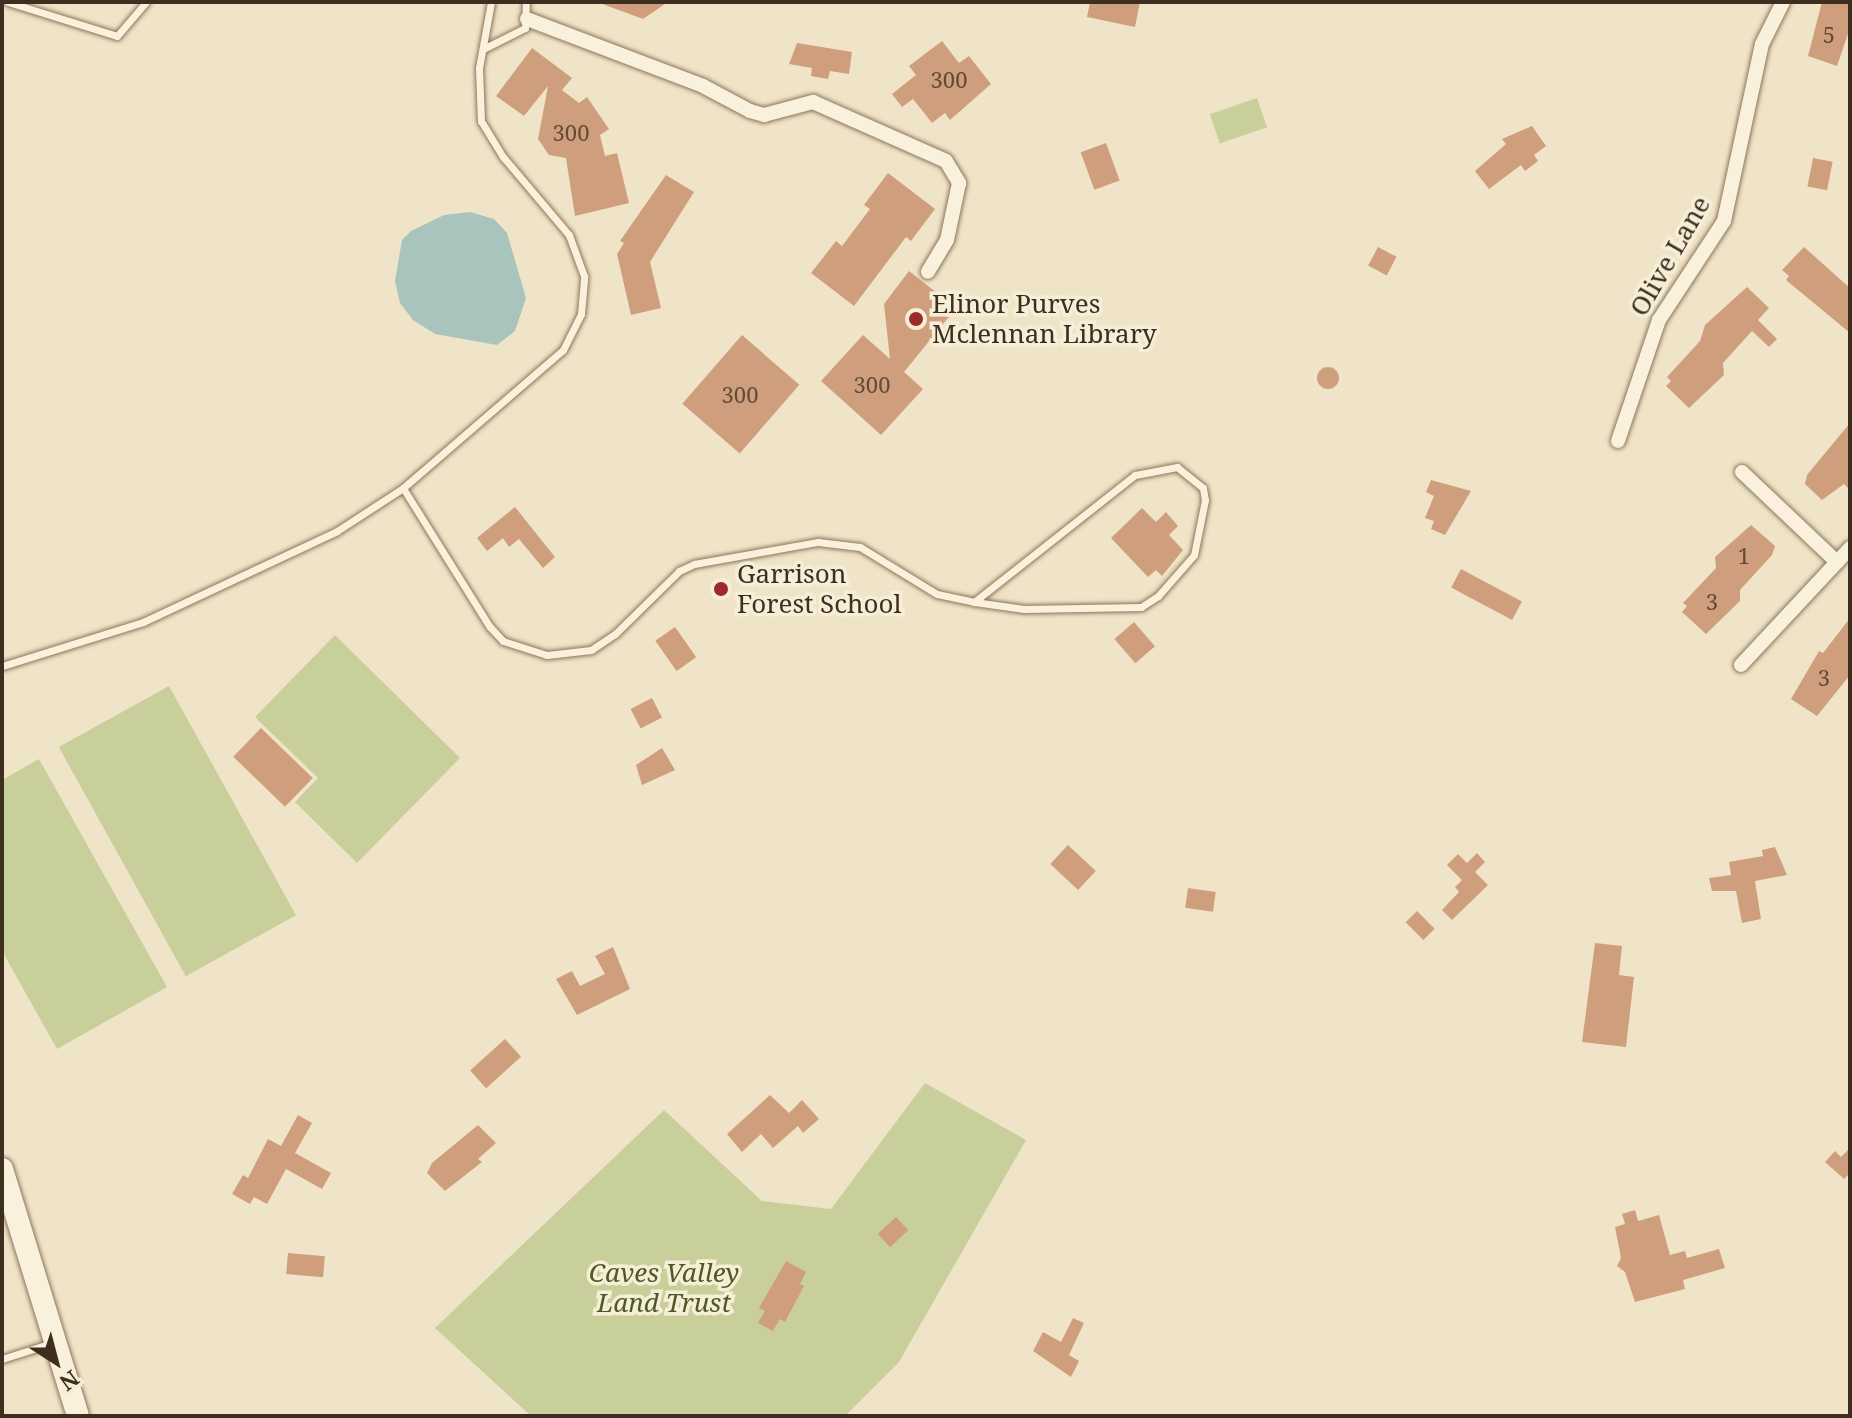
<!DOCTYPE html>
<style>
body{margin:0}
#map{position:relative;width:1852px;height:1418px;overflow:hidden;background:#f0e4c8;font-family:"Noto Serif",serif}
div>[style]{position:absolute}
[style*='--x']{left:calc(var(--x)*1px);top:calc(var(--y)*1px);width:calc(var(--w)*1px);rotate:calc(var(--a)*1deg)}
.green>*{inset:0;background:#c9cf9b;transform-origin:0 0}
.water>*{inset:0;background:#a9c4bc}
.building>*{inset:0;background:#cf9f7d;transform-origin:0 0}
.round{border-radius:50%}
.roads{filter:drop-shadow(0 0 2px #8d765c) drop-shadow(0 0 2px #8d765c)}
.lane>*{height:7px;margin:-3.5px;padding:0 3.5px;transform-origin:3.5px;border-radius:3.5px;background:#faf1dc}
.street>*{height:14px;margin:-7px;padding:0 7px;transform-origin:7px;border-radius:7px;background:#faf1dc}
.secondary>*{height:22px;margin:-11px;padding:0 11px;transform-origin:11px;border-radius:11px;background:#faf1dc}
.dots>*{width:22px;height:22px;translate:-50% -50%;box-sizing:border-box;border:4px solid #f7eed8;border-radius:50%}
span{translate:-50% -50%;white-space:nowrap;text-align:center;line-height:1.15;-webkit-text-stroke:7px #f7eed8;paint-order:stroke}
.number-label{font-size:22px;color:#624a37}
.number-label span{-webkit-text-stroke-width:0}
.street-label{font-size:26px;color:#3d2e20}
.poi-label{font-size:26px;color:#3d2e20}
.left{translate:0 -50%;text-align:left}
.park-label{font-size:26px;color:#4d5a26;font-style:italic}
.frame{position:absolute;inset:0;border:4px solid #3d2e20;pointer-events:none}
.north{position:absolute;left:16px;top:1322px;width:80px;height:80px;-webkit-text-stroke:6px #f7eed8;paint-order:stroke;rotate:144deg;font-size:22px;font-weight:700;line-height:32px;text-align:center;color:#3d2e20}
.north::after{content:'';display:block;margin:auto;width:28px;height:36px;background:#3d2e20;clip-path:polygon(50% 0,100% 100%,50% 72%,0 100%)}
</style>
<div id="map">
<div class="green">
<i style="left:1257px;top:98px;width:31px;height:50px;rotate:71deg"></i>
<i style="clip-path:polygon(335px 635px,460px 758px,357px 863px,295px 802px,318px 778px,255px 717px)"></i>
<i style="left:169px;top:686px;width:262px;height:126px;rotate:61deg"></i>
<i style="clip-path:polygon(39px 759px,167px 987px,57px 1049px,2px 951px,2px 780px)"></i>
<i style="clip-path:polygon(925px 1083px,1026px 1140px,899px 1362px,845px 1416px,531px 1416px,435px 1328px,664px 1110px,762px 1201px,831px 1209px)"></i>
</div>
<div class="water">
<i style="clip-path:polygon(470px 212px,494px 219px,507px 233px,526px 298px,515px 331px,497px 345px,435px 334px,413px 320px,400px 303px,395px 281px,402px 240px,411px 231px,444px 215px)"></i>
</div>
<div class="building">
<i style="clip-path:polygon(597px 2px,668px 2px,643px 19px)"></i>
<i style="clip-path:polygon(1090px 2px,1140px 2px,1135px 27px,1087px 17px)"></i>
<i style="clip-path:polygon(1822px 2px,1850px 2px,1850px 28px,1837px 66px,1808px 56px)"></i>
<i style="clip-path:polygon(942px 41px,959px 63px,969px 56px,991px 84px,950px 120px,945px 113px,932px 123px,913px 99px,902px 107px,892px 94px,916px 75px,909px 66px)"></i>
<i style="clip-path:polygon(797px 43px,852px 52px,849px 74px,830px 71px,828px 79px,811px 76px,812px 68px,789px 64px)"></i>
<i style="clip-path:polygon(532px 48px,572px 78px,562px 90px,579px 103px,587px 97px,609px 129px,600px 135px,605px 156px,617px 153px,629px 203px,575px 216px,566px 158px,549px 155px,538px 139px,548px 86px,524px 116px,496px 96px)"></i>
<i style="clip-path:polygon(1532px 126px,1546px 146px,1534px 155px,1538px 161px,1525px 171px,1521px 165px,1489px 189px,1475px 171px,1506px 144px,1502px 139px)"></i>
<i style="left:1106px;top:143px;width:40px;height:27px;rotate:70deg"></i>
<i style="left:1813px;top:158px;width:20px;height:29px;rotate:11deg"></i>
<i style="clip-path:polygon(888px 173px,935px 209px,911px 241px,906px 237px,854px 306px,811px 273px,836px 241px,842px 246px,870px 209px,864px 205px)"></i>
<i style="clip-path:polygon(666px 175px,694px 192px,650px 262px,661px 308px,631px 315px,617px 254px,624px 243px,620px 241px)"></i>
<i style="left:1378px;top:247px;width:21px;height:21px;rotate:28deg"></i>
<i style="clip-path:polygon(1804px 247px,1850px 288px,1850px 333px,1786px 280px,1789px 276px,1782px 270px)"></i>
<i style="clip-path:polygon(909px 271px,956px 308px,904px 372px,923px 389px,881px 435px,821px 381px,863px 335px,890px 359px,884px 304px)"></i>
<i style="clip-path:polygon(1747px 287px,1769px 308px,1758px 320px,1777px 339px,1769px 347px,1752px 331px,1723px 363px,1724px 375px,1689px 408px,1666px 386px,1671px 381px,1667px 377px,1700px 341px,1705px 325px)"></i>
<i style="left:742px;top:335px;width:76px;height:91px;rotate:41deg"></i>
<i class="round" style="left:1317px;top:367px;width:22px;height:22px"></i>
<i style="clip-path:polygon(1850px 423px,1850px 490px,1844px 484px,1822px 500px,1805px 484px,1807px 475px)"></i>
<i style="clip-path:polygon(1431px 480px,1471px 491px,1445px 535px,1431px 529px,1434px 521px,1425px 518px,1434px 496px,1426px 492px)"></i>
<i style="clip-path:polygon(515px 507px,555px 557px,543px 568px,519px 539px,509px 547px,503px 538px,487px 551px,477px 538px)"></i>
<i style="clip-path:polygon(1142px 508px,1156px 522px,1166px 512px,1178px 526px,1169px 535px,1183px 550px,1162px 576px,1156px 570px,1148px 577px,1111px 538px)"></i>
<i style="clip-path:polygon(1751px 525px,1775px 546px,1772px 555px,1740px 590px,1740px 601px,1706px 634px,1682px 612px,1687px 606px,1683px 603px,1716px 568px,1715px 557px)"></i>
<i style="left:1461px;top:569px;width:69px;height:21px;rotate:28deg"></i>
<i style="clip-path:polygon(1850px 618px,1850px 675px,1817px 716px,1791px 699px,1819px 651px,1823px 653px)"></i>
<i style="left:1134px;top:622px;width:32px;height:26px;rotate:49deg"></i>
<i style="left:675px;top:627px;width:37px;height:24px;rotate:55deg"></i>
<i style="left:652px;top:698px;width:22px;height:24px;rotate:63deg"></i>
<i style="left:261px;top:728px;width:72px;height:40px;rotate:44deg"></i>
<i style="clip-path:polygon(662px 748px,675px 770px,642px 785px,636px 765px)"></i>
<i style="left:1068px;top:845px;width:38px;height:26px;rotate:43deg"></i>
<i style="clip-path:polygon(1775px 847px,1787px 875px,1755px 881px,1761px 919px,1742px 923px,1736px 891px,1712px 891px,1709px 878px,1731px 875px,1729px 862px,1763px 856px,1762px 850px)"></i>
<i style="clip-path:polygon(1477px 853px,1485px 862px,1475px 872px,1488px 885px,1452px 920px,1442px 910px,1459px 892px,1455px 887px,1462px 880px,1447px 865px,1458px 854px,1467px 863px)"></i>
<i style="left:1188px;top:888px;width:28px;height:20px;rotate:8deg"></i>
<i style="left:1417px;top:911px;width:25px;height:16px;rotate:45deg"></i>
<i style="clip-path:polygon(1595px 943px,1622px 946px,1619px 975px,1634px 977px,1626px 1047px,1582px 1042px)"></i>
<i style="clip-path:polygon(613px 947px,630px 989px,577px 1015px,556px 979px,572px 971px,580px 986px,605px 974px,595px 956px)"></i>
<i style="left:505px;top:1039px;width:24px;height:47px;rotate:48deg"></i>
<i style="clip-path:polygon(770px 1095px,789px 1113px,802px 1100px,819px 1119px,803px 1133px,798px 1126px,773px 1148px,761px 1134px,742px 1152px,727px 1134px)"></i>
<i style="clip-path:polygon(298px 1115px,312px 1123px,295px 1153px,331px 1173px,322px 1189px,286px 1169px,267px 1204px,254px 1197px,250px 1204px,232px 1194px,243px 1175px,248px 1178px,268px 1139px,281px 1146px)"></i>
<i style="clip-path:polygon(478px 1125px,496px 1143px,478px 1159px,482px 1162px,445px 1191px,427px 1173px,432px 1163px)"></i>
<i style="clip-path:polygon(1850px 1148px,1850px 1173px,1844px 1179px,1825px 1162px,1835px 1151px,1841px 1157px)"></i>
<i style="clip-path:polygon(1635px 1210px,1638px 1221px,1659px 1215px,1670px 1255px,1685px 1251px,1687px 1258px,1719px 1249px,1725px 1268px,1683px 1280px,1685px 1289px,1635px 1302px,1625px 1272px,1617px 1266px,1621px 1258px,1615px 1227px,1625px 1224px,1622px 1214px)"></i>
<i style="left:896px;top:1217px;width:18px;height:25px;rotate:47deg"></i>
<i style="left:288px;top:1253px;width:37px;height:21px;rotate:5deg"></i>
<i style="clip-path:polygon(786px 1261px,806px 1272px,800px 1284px,804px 1286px,785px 1322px,780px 1319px,773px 1331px,758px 1323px,765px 1311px,759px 1308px)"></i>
<i style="clip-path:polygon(1073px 1318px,1084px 1323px,1069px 1355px,1079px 1361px,1071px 1377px,1033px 1351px,1043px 1332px,1061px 1342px)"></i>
</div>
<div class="roads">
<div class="lane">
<i style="--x:8;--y:2;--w:114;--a:17.3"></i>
<i style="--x:117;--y:36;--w:45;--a:-49.5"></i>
<i style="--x:483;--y:49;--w:47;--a:-26.6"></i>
<i style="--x:525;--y:28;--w:26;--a:-88"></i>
<i style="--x:403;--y:488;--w:164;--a:58"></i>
<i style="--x:490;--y:627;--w:19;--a:47"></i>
<i style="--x:503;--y:641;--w:46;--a:17.7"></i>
<i style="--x:547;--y:655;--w:44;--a:-6.5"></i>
<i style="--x:591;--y:650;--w:29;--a:-34"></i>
<i style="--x:615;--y:634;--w:90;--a:-44.5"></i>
<i style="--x:679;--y:571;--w:17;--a:-25"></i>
<i style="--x:694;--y:564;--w:126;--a:-10.1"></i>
<i style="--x:818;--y:542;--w:42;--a:6.8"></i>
<i style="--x:860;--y:547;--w:90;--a:31.4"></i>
<i style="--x:937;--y:594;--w:38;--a:12"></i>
<i style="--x:974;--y:602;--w:205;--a:-38.3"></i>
<i style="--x:1135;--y:475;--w:43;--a:-10.8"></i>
<i style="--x:1177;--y:467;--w:33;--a:39"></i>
<i style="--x:1203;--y:488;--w:12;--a:81"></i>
<i style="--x:1205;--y:500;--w:56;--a:101.3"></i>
<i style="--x:1194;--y:555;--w:55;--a:131.3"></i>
<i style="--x:1158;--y:596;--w:20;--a:147"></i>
<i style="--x:1141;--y:607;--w:117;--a:179"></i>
<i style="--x:1024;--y:609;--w:50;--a:-172"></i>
<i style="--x:2;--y:666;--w:148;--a:-17.3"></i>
<i style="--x:143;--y:622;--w:214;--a:-25.1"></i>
<i style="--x:337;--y:531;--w:79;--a:-33.1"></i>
<i style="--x:403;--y:488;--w:211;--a:-40.8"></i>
<i style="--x:563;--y:350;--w:40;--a:-63.4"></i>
<i style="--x:581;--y:314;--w:38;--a:-85"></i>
<i style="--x:584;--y:276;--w:44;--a:-110.1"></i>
<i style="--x:569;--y:235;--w:102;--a:-130.2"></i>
<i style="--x:503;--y:157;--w:42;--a:-121.4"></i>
<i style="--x:481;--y:121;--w:53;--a:-92.2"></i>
<i style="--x:479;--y:68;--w:67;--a:-79.7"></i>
<i style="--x:2;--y:1359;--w:52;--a:-17.7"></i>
</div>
<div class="street">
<i style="--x:527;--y:19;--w:188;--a:20.8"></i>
<i style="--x:703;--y:86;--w:53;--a:28"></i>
<i style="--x:750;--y:111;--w:15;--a:16"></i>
<i style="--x:764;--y:115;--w:51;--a:-14.9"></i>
<i style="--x:813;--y:102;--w:145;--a:23.9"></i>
<i style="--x:946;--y:161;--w:26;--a:59"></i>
<i style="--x:959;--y:183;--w:58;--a:101.9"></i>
<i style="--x:947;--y:240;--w:37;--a:121"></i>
<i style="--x:1618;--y:441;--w:128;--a:-71.3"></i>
<i style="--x:1659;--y:320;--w:118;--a:-56.7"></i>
<i style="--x:1724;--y:221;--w:181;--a:-77.9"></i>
<i style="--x:1762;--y:44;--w:47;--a:-63.4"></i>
<i style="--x:1742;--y:472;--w:131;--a:43.5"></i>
<i style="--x:1741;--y:665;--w:160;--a:-47"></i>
</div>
<div class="secondary">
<i style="--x:2;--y:1169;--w:258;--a:72.9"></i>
</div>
</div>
<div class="dots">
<i style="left:916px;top:319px;background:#9e2a2b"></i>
<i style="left:721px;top:589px;background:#9e2a2b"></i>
</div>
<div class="number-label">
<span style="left:1829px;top:35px">5</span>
<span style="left:949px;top:80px">300</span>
<span style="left:571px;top:133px">300</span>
<span style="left:872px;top:385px">300</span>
<span style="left:740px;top:395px">300</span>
<span style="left:1744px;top:556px">1</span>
<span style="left:1712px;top:602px">3</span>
<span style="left:1824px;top:678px">3</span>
</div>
<div class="street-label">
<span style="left:1670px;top:256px;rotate:-60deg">Olive Lane</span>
</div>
<div class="poi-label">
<span class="left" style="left:932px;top:319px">Elinor Purves<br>Mclennan Library</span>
<span class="left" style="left:737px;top:589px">Garrison<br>Forest School</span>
</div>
<div class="park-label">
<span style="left:664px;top:1288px">Caves Valley<br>Land Trust</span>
</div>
<div class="frame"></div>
<div class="north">N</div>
</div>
